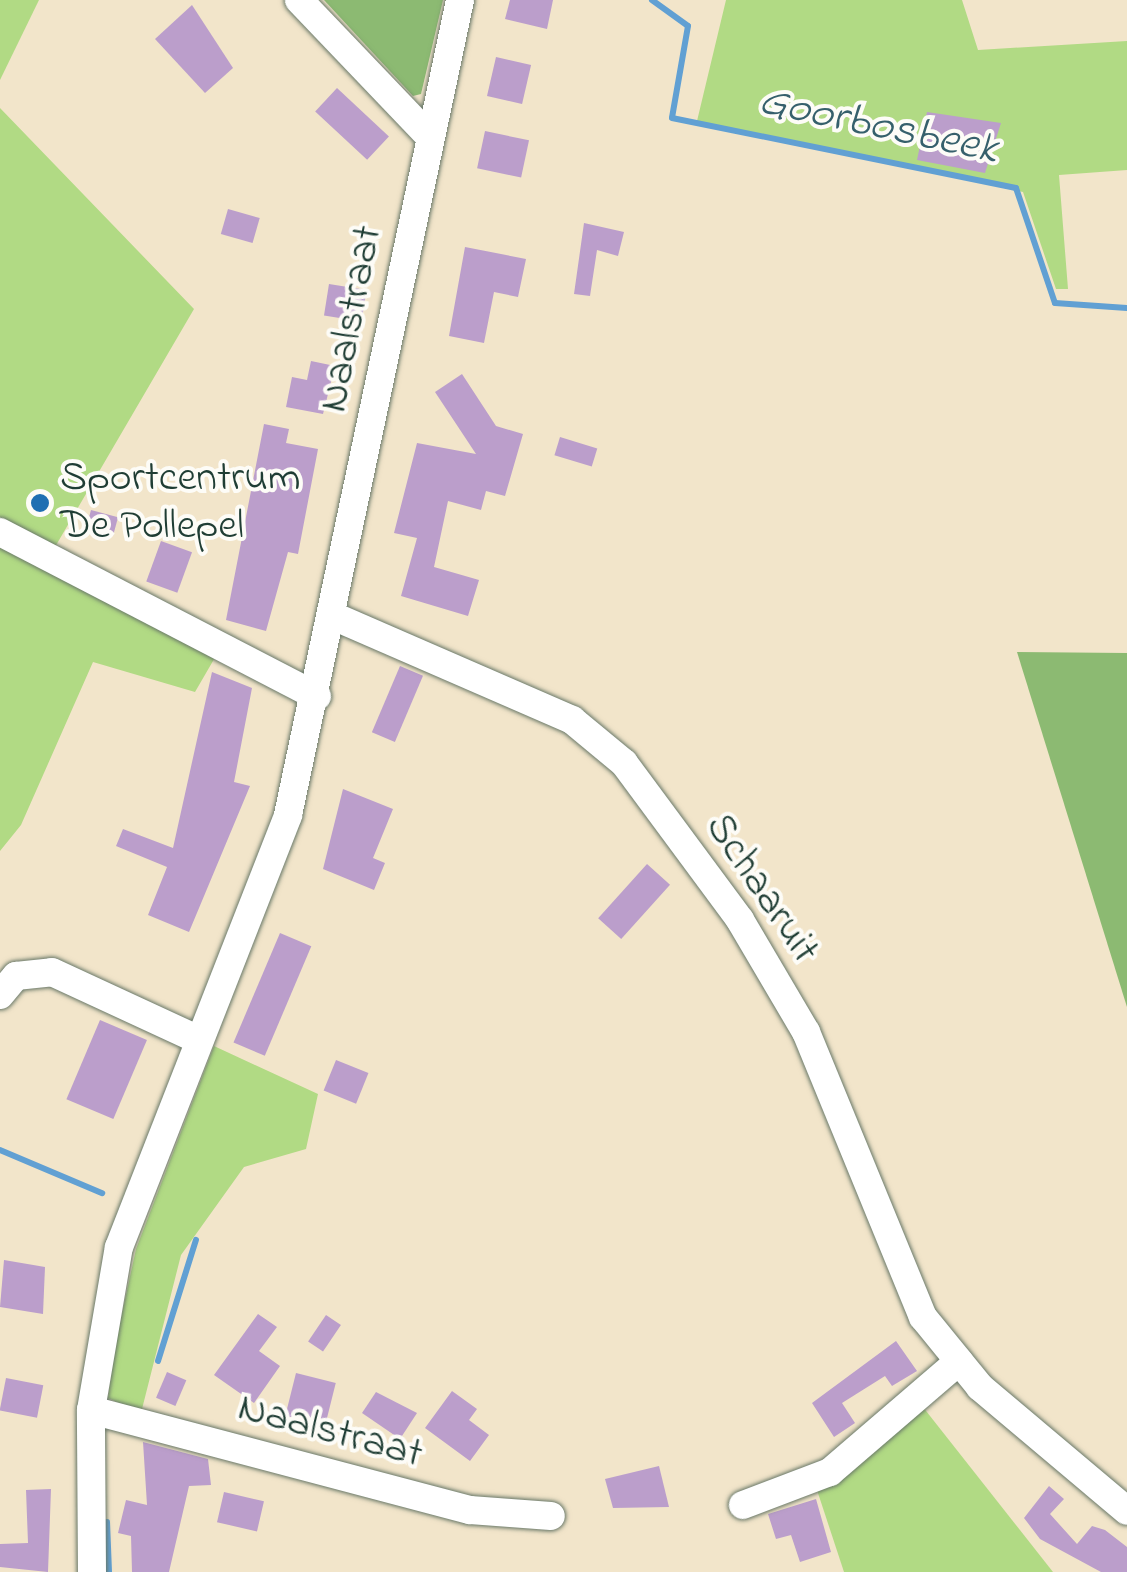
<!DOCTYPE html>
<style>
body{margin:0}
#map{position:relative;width:1127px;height:1572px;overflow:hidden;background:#f2e5ca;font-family:"Indie Flower",sans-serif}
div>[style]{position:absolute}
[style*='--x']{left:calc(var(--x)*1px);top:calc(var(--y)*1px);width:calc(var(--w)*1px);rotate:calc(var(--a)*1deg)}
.green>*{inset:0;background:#b1da84}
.forest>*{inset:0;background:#8cba72}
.stream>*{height:6px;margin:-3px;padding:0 3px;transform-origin:3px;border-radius:3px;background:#61a0d3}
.building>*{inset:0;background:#bb9ecb;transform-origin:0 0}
.roads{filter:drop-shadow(0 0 2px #697868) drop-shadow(0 0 2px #697868)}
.minor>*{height:28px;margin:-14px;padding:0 14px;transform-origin:14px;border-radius:14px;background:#fff}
.dots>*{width:28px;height:28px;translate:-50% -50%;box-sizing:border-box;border:5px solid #fdfcf7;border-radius:50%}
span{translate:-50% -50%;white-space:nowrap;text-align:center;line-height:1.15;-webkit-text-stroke:8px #fdfcf7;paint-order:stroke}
.street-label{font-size:42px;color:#1f3d34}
.poi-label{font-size:42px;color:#1f3d34}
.left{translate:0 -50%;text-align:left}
.water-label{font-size:45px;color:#36606c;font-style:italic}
</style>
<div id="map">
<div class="green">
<i style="clip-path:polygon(0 0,39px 0,0 80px)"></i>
<i style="clip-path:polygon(726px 0,962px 0,978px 50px,1127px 41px,1127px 170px,1059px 175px,1068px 289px,1056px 289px,1023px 192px,697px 121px)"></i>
<i style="clip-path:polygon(0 108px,194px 309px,55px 547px,224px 642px,195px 692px,93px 662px,21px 825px,0 851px)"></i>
<i style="clip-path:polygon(214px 1046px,318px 1094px,306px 1149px,244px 1167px,181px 1255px,141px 1413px,108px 1398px,116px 1341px,136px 1249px)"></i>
<i style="clip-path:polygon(919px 1402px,1053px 1572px,844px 1572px,816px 1487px)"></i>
</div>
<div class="forest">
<i style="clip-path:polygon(324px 0,443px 0,421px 94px,413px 96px)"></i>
<i style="clip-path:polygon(1017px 652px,1127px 653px,1127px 1007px)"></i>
</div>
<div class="stream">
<i style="--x:652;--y:0;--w:44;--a:35.8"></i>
<i style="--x:688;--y:26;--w:93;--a:99.9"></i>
<i style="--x:672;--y:118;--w:351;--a:11.5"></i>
<i style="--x:1016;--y:188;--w:121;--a:71.3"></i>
<i style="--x:1055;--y:303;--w:72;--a:4"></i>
<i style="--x:0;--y:1150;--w:111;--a:22.9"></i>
<i style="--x:158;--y:1361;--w:127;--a:-72.6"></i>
<i style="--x:107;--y:1522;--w:50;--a:87.7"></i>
</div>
<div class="building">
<i style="clip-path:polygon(510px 0,553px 0,547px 29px,505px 19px)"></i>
<i style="clip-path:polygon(192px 5px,233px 68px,205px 93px,155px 39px)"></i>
<i style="left:496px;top:57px;width:36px;height:40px;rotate:13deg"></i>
<i style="left:337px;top:88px;width:71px;height:32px;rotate:43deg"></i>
<i style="clip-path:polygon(927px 112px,1001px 123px,985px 173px,917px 160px)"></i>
<i style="left:485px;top:131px;width:45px;height:38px;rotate:12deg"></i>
<i style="left:228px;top:209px;width:33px;height:26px;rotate:16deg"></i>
<i style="clip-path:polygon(584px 223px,624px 232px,618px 256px,597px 250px,590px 296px,574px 294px)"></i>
<i style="clip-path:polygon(465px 247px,526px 259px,518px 297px,494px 292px,484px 343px,449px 336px)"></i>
<i style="left:329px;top:284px;width:38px;height:32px;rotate:9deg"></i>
<i style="clip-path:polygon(311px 361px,335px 366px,323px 414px,286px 407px,292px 377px,307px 380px)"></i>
<i style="clip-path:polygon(462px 374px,496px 426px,523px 434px,505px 496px,486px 491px,481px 510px,448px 501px,434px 567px,479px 580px,468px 616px,401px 596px,417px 538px,394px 533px,417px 443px,476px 454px,435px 392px)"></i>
<i style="clip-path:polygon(264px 424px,289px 429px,286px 443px,318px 449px,298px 554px,288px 552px,266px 631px,226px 620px)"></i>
<i style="left:560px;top:437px;width:39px;height:19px;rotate:17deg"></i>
<i style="left:91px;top:510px;width:28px;height:19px;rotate:15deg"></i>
<i style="left:161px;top:541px;width:33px;height:43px;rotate:20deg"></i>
<i style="left:400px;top:666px;width:25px;height:72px;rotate:23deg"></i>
<i style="clip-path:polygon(212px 672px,252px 688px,234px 782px,250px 786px,189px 932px,148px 915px,167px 867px,116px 846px,123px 829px,173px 848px)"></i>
<i style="clip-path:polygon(343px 789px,393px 809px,373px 858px,385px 863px,374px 890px,323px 869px)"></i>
<i style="left:647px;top:864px;width:31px;height:73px;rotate:42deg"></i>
<i style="left:280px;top:933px;width:34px;height:119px;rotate:23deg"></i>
<i style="left:100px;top:1020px;width:51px;height:86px;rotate:23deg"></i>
<i style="left:336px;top:1060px;width:35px;height:33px;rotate:22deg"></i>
<i style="clip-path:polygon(4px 1260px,45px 1267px,43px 1314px,0 1307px)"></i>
<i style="clip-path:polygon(258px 1314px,277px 1327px,259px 1351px,280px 1366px,254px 1403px,214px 1375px)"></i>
<i style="left:326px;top:1315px;width:18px;height:32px;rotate:34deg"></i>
<i style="clip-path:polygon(896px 1341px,917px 1371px,892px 1386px,885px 1376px,842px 1403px,855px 1423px,834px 1437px,812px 1403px)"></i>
<i style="left:167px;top:1372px;width:21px;height:28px;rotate:23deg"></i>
<i style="left:296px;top:1373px;width:41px;height:44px;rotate:14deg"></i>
<i style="left:6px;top:1378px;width:38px;height:33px;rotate:11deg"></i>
<i style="clip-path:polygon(452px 1391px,477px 1409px,469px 1420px,489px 1435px,470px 1461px,425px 1428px)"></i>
<i style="clip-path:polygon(376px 1392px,417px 1413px,400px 1439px,362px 1413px)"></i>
<i style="clip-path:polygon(143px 1442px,208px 1459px,211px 1485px,189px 1486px,169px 1572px,132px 1572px,131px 1536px,118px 1533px,126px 1500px,147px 1505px)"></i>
<i style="clip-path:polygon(659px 1466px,669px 1507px,613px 1508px,605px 1479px)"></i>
<i style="clip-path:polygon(1049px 1486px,1064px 1499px,1050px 1514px,1077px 1544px,1092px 1526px,1105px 1530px,1127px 1547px,1127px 1572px,1101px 1572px,1040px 1539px,1024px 1518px)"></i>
<i style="clip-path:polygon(51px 1489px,48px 1572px,0 1567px,0 1544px,28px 1543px,26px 1490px)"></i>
<i style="left:224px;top:1492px;width:41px;height:31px;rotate:13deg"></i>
<i style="clip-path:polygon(816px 1499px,831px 1552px,800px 1562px,791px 1535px,776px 1539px,768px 1514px)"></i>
</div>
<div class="roads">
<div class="minor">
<i style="--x:299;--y:0;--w:187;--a:46.3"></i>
<i style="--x:0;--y:532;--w:357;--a:27.4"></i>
<i style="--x:333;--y:616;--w:261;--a:23.5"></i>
<i style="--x:572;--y:720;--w:67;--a:39.6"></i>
<i style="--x:624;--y:763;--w:195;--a:53.5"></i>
<i style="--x:740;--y:920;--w:130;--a:59.5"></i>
<i style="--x:806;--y:1032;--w:308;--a:67.7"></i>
<i style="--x:923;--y:1317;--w:90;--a:50.8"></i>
<i style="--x:980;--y:1387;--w:192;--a:40.1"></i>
<i style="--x:0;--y:995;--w:25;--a:-50"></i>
<i style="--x:16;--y:976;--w:36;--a:-6"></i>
<i style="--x:52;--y:972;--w:162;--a:24.8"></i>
<i style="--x:91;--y:1410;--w:392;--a:14.8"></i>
<i style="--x:470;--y:1510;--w:81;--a:4.2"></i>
<i style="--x:743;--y:1505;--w:93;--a:-20.8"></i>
<i style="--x:830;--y:1472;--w:170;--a:-40.7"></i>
<i style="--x:92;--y:1572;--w:162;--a:-90.4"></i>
<i style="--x:91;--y:1410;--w:165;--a:-80.3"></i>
<i style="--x:119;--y:1247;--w:464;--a:-68.6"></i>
<i style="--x:288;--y:815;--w:833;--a:-78.08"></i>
</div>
</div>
<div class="dots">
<i style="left:40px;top:503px;background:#1f6fb2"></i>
</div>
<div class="street-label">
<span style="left:352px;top:319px;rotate:-79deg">Naalstraat</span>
<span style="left:761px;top:889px;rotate:56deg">Schaaruit</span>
<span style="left:330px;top:1432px;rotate:15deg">Naalstraat</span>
</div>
<div class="poi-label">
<span class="left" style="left:60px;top:503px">Sportcentrum<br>De Pollepel</span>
</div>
<div class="water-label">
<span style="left:878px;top:127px;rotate:12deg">Goorbosbeek</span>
</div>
</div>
